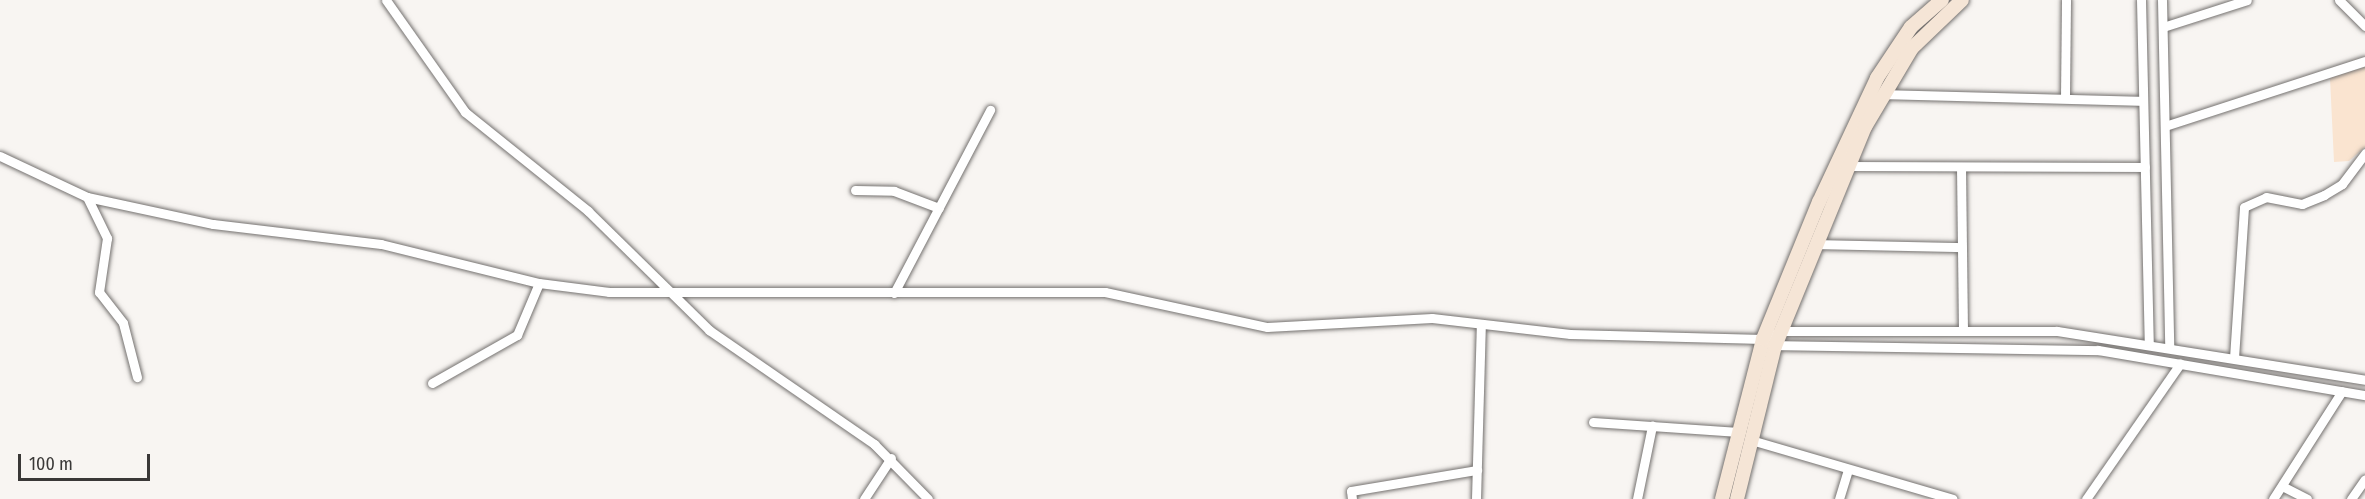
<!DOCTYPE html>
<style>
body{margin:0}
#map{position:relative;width:2365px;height:499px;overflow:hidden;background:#f8f5f2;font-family:"Fira Sans Condensed",sans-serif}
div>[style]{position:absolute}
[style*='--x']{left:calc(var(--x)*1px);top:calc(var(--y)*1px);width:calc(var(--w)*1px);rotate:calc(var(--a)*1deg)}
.green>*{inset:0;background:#fae4d0}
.roads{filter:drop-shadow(0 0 2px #74716f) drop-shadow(0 0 2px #74716f)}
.street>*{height:9px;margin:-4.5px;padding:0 4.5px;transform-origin:4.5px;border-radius:4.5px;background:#fff}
.secondary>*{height:14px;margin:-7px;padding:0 7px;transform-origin:7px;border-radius:7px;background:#f5e5d6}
span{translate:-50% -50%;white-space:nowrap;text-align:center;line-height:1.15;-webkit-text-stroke:4.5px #f8f5f2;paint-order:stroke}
.scale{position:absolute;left:18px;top:454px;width:132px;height:27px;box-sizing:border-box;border:3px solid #3a3837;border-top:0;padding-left:8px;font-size:18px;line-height:21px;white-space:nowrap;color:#3a3837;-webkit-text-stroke:4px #f8f5f2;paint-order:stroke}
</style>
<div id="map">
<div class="green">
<i style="clip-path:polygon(2365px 67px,2365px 147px,2349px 161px,2334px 162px,2330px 78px)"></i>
</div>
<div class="roads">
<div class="street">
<i style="--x:386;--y:0;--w:137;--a:54.8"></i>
<i style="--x:465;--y:112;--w:158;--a:38.8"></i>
<i style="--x:588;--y:211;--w:170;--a:44.5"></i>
<i style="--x:709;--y:330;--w:201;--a:34.6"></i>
<i style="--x:874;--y:444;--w:77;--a:45.5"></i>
<i style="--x:2141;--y:0;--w:343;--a:88.7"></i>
<i style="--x:2162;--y:0;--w:347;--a:88.8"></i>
<i style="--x:2339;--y:0;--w:37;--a:45"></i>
<i style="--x:2163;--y:27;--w:88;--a:-17.8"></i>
<i style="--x:1884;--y:94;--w:259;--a:1.5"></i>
<i style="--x:2065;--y:97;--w:97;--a:-89.4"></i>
<i style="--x:2165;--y:126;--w:210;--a:-18"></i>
<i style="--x:0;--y:156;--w:96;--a:25.2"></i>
<i style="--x:87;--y:197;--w:129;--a:12.1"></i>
<i style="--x:213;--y:224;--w:169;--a:6.8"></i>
<i style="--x:381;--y:244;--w:163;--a:13.9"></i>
<i style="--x:539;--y:283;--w:71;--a:7.3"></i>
<i style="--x:609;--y:292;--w:496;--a:0"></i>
<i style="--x:1105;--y:292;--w:166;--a:12.2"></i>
<i style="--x:1267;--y:327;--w:165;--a:-3.1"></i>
<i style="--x:1432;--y:318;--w:139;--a:6.6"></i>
<i style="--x:1570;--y:334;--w:193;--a:1.5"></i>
<i style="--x:1763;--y:339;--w:20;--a:-24"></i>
<i style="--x:1781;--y:331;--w:276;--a:0"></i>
<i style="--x:2057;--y:331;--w:312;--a:9"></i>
<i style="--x:1849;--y:166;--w:296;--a:0.2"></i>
<i style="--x:1961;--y:167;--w:164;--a:89.3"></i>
<i style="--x:855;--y:190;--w:39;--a:1"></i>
<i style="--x:894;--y:191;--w:48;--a:20.7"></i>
<i style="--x:87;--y:197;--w:46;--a:64"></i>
<i style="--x:107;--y:238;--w:55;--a:98.4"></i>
<i style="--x:99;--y:292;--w:39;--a:52"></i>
<i style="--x:123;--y:323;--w:56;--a:75.5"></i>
<i style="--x:1817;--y:244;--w:145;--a:1.2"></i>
<i style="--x:894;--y:293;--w:207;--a:-62.3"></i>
<i style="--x:1772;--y:345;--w:326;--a:0.9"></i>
<i style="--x:2098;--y:350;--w:271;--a:9.6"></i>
<i style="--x:2234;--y:358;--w:151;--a:-86.2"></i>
<i style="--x:2244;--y:207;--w:24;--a:-24"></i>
<i style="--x:2266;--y:197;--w:37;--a:11"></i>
<i style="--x:2302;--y:204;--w:24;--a:-22"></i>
<i style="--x:2324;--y:195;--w:21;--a:-31"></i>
<i style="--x:2342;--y:184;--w:39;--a:-53"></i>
<i style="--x:432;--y:383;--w:98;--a:-29.5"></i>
<i style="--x:517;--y:335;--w:56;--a:-67.1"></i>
<i style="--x:1593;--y:422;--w:146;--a:3.9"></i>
<i style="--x:1751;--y:440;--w:210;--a:16.3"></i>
<i style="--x:2282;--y:486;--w:28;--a:27"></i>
<i style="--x:864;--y:499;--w:49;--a:-56.6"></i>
<i style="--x:1352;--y:499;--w:8;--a:-97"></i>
<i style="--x:1351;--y:491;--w:128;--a:-9.5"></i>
<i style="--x:1476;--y:499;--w:175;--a:-88.4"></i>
<i style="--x:1637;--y:499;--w:75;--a:-78.4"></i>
<i style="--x:1839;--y:499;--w:31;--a:-73"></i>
<i style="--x:2086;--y:499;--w:165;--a:-55.2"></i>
<i style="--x:2273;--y:499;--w:128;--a:-57.4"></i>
<i style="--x:2351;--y:499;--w:24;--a:-55"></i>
</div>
<div class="secondary">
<i style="--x:1722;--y:499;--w:165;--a:-75.6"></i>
<i style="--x:1763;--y:339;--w:148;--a:-67.8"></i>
<i style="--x:1819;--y:202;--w:137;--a:-64.9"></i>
<i style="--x:1877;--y:78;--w:61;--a:-56.3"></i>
<i style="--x:1911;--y:27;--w:41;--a:-41.1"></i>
<i style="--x:1737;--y:499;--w:158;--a:-76.1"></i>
<i style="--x:1775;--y:346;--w:237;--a:-67.7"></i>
<i style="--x:1865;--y:127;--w:92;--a:-59.3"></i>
<i style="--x:1912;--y:48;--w:69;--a:-43.8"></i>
</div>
</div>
<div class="scale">100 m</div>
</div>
